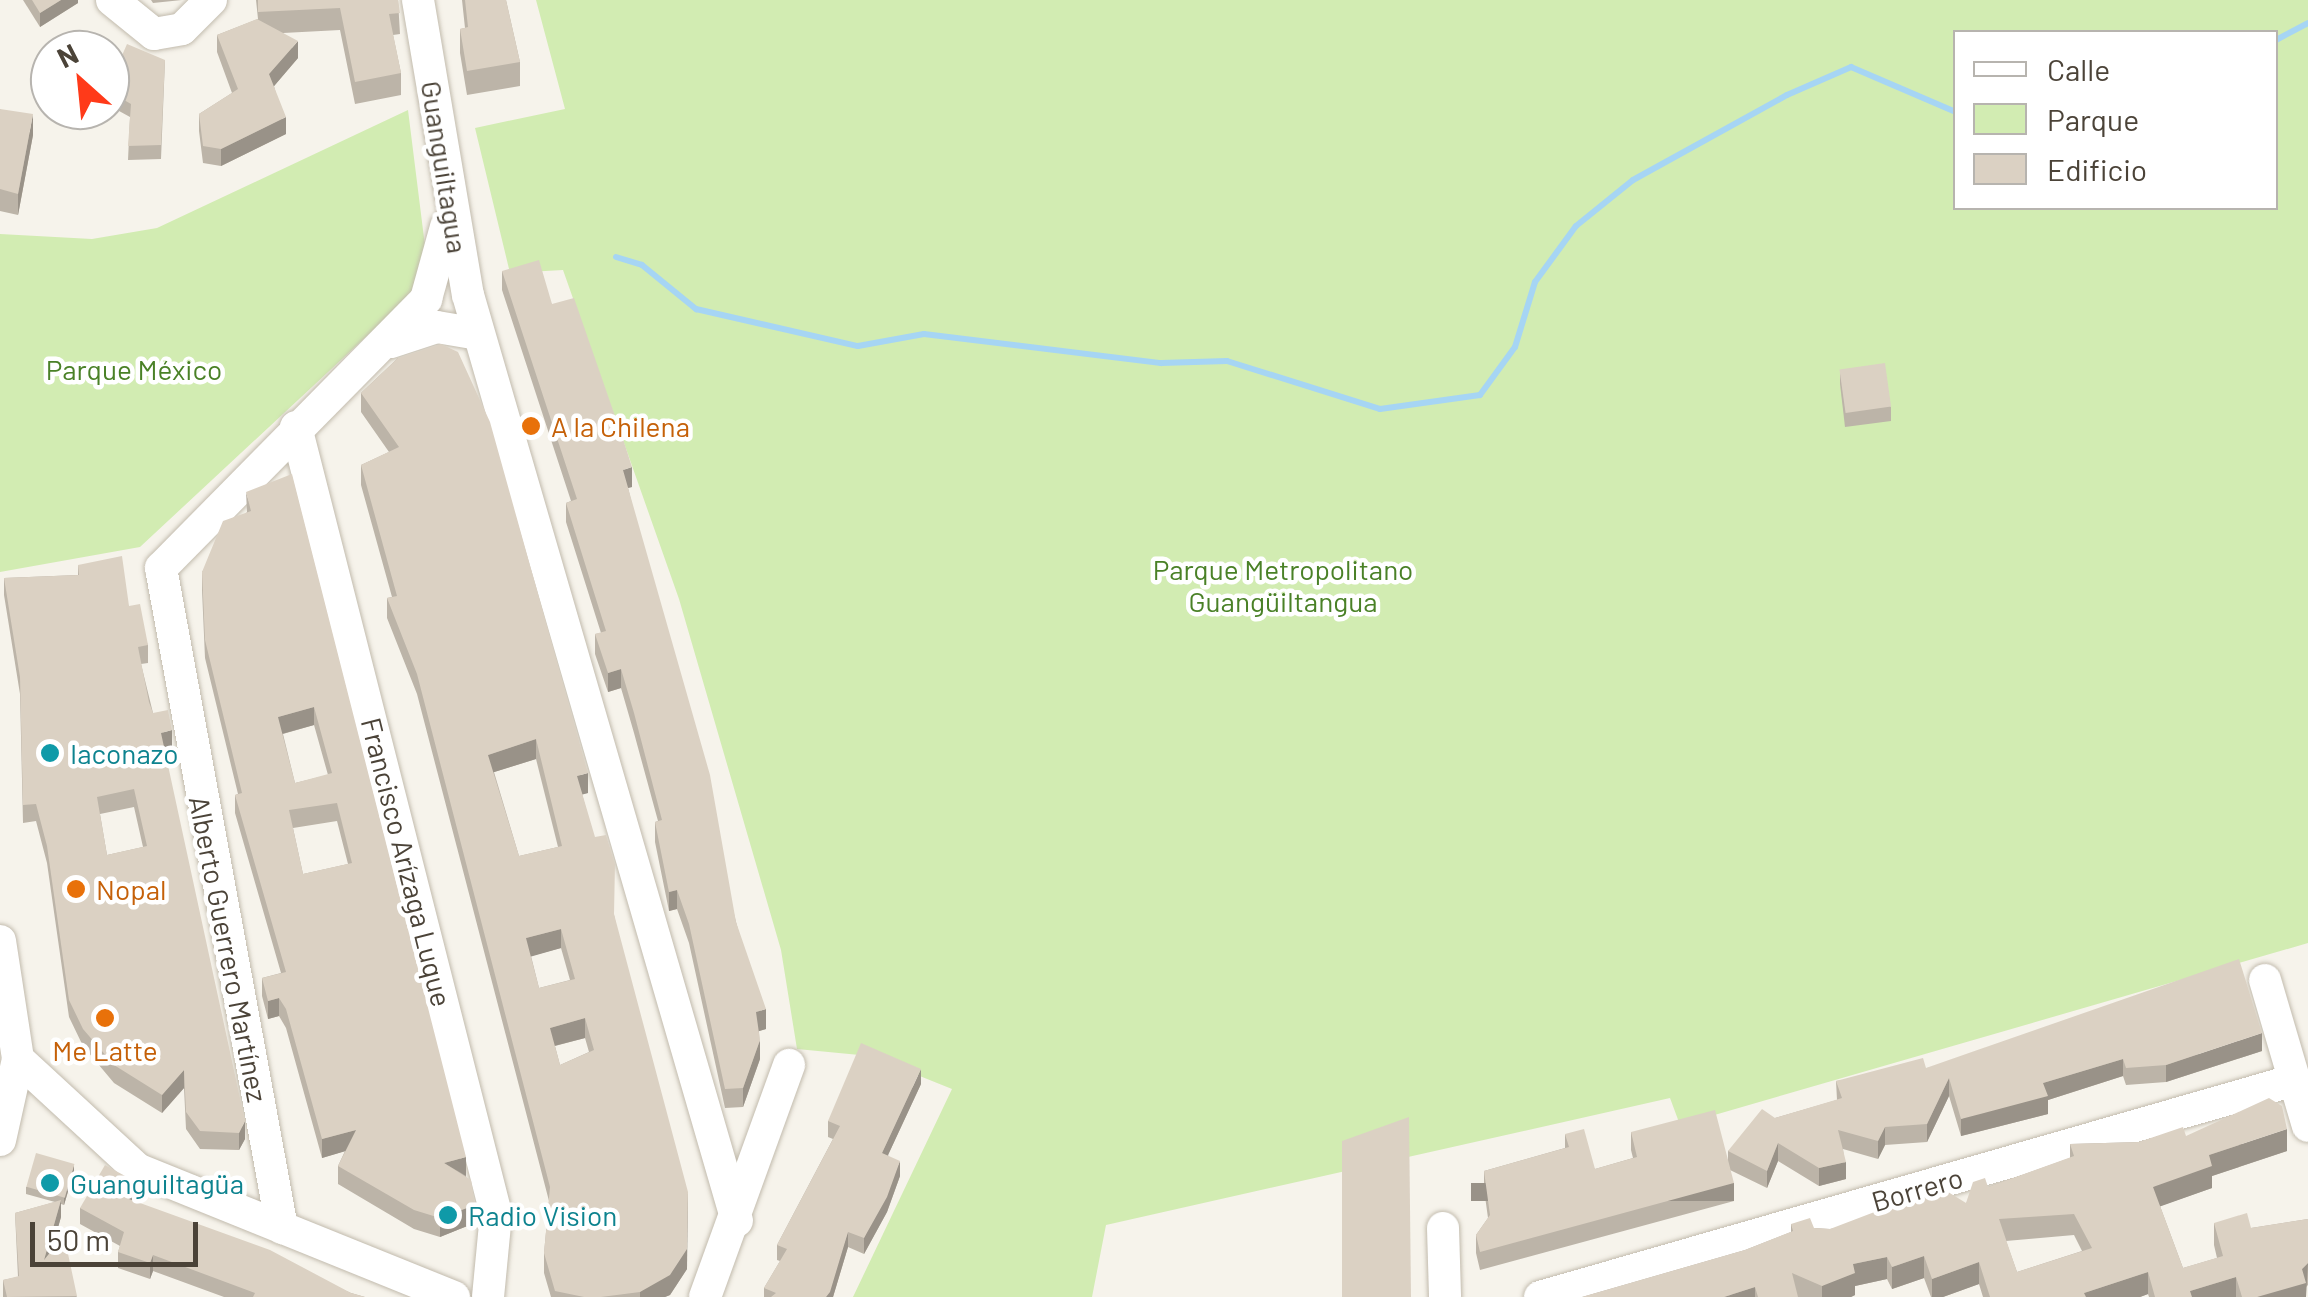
<!DOCTYPE html>
<meta charset="utf-8">
<style>
body{margin:0}
#map{position:relative;width:2308px;height:1297px;overflow:hidden;background:#f6f3eb;font-family:Barlow,sans-serif}
div>[style]{position:absolute}
.green>*{inset:0;background:#d2ecb2}
.stream>*{height:6px;margin:-3px;padding:0 3px;transform-origin:3px;border-radius:3px;background:#a6d5f4}
.roads{filter:drop-shadow(0 0 2px #c2bbad) drop-shadow(0 0 2px #c2bbad)}
.minor>*{height:32px;margin:-16px;padding:0 16px;transform-origin:16px;border-radius:16px;background:#fff}
.wall>*{inset:0;background:#bcb4a8}
.shaded-wall>*{inset:0;background:#999288;transform-origin:0 0}
.building>*{inset:0;background:#dbd1c3;transform-origin:0 0}
.dots>*{width:28px;height:28px;translate:-50% -50%;box-sizing:border-box;border:5px solid #fff;border-radius:50%}
span{translate:-50% -50%;white-space:nowrap;text-align:center;line-height:1.15;-webkit-text-stroke:9px #fff;paint-order:stroke}
.street-label{font-size:28px;color:#4b4338}
.park-label{font-size:28px;color:#4a8127}
.food-label{font-size:28px;color:#c56008}
.left{translate:0 -50%;text-align:left}
.culture-label{font-size:28px;color:#0d838f}
.legend{position:absolute;left:1953px;top:30px;width:325px;height:180px;box-sizing:border-box;background:#fff;border:2px solid #b7b4af;margin:0;padding:12px 18px;list-style:none;font-size:30px;color:#4b4338}
.legend li{display:flex;align-items:center;gap:20px;height:50px}
.legend b{width:50px;border:2px solid #b7b4af}
.north{position:absolute;left:30px;top:30px;width:100px;height:100px;box-sizing:border-box;background:#fff;border:2px solid #b7b4af;border-radius:50%;rotate:333deg;font-size:28px;font-weight:700;line-height:40px;text-align:center;color:#4b4338}
.north::after{content:'';display:block;margin:auto;width:35px;height:45px;background:#ff3a19;clip-path:polygon(50% 0,100% 100%,50% 72%,0 100%)}
.scale{position:absolute;left:30px;top:1222px;width:168px;height:45px;box-sizing:border-box;border:5px solid #4b4338;border-top:0;padding-left:12px;font-size:30px;line-height:35px;white-space:nowrap;color:#4b4338;-webkit-text-stroke:8px #fff;paint-order:stroke}
</style>
<div id="map">
<div class="green">
<div style="clip-path:polygon(evenodd,536px 0,2308px 0,2308px 943px,1680px 1125px,1670px 1098px,1106px 1225px,1092px 1297px,853px 1297px,952px 1089px,870px 1056px,797px 1049px,781px 950px,679px 599px,563px 270px,510px 273px,475px 128px,565px 109px,536px 0,1956px 32px,2276px 32px,2276px 208px,1956px 208px,1956px 32px)"></div>
<div style="clip-path:polygon(408px 110px,429px 278px,140px 547px,0 572px,0 234px,92px 239px,157px 228px)"></div>
</div>
<div class="stream">
<div style="left:2276px;top:40px;width:36px;rotate:-28deg"></div>
<div style="left:616px;top:257px;width:27px;rotate:17deg"></div>
<div style="left:642px;top:265px;width:70px;rotate:39.2deg"></div>
<div style="left:696px;top:309px;width:166px;rotate:12.9deg"></div>
<div style="left:858px;top:346px;width:67px;rotate:-10.3deg"></div>
<div style="left:924px;top:334px;width:239px;rotate:7deg"></div>
<div style="left:1161px;top:363px;width:66px;rotate:-1.7deg"></div>
<div style="left:1227px;top:361px;width:160px;rotate:17.4deg"></div>
<div style="left:1380px;top:409px;width:101px;rotate:-8deg"></div>
<div style="left:1480px;top:395px;width:59px;rotate:-53.9deg"></div>
<div style="left:1515px;top:347px;width:68px;rotate:-72.9deg"></div>
<div style="left:1535px;top:282px;width:69px;rotate:-53.8deg"></div>
<div style="left:1576px;top:226px;width:73px;rotate:-38.9deg"></div>
<div style="left:1633px;top:180px;width:176px;rotate:-28.9deg"></div>
<div style="left:1787px;top:95px;width:70px;rotate:-23.6deg"></div>
<div style="left:1851px;top:67px;width:114px;rotate:23.2deg"></div>
</div>
<div class="roads">
<div class="minor">
<div style="left:112px;top:0;width:54px;rotate:39deg"></div>
<div style="left:154px;top:34px;width:28px;rotate:-10deg"></div>
<div style="left:182px;top:29px;width:41px;rotate:-45deg"></div>
<div style="left:418px;top:0;width:299px;rotate:80.4deg"></div>
<div style="left:468px;top:295px;width:964px;rotate:73.8deg"></div>
<div style="left:391px;top:342px;width:48px;rotate:-18.1deg"></div>
<div style="left:437px;top:327px;width:42px;rotate:9.7deg"></div>
<div style="left:296px;top:427px;width:812px;rotate:75.74deg"></div>
<div style="left:496px;top:1214px;width:83px;rotate:95.5deg"></div>
<div style="left:0;top:941px;width:119px;rotate:81.3deg"></div>
<div style="left:18px;top:1059px;width:83px;rotate:102.5deg"></div>
<div style="left:2265px;top:980px;width:152px;rotate:73.6deg"></div>
<div style="left:18px;top:1059px;width:162px;rotate:42.7deg"></div>
<div style="left:137px;top:1169px;width:342px;rotate:22deg"></div>
<div style="left:282px;top:1228px;width:671px;rotate:-100.39deg"></div>
<div style="left:161px;top:568px;width:378px;rotate:-45.4deg"></div>
<div style="left:426px;top:299px;width:75px;rotate:-74.5deg"></div>
<div style="left:1443px;top:1228px;width:69px;rotate:88.3deg"></div>
<div style="left:705px;top:1297px;width:247px;rotate:-70.1deg"></div>
<div style="left:1540px;top:1297px;width:786px;rotate:-16.04deg"></div>
</div>
</div>
<div class="wall">
<div style="clip-path:polygon(23px 0,78px 0,78px 3px,40px 27px)"></div>
<div style="clip-path:polygon(151px 0,182px 0,153px 3px)"></div>
<div style="clip-path:polygon(256px 0,398px 0,400px 34px,393px 35px,401px 73px,401px 95px,355px 104px,340px 30px,283px 33px,298px 58px,274px 86px,286px 134px,221px 166px,203px 163px,199px 131px,199px 114px,232px 93px,217px 52px,217px 35px,258px 19px)"></div>
<div style="clip-path:polygon(462px 0,506px 0,520px 62px,520px 86px,467px 95px,460px 53px,460px 29px,465px 28px)"></div>
<div style="clip-path:polygon(165px 60px,161px 159px,128px 160px,130px 117px,110px 106px,110px 83px)"></div>
<div style="clip-path:polygon(0 109px,33px 135px,18px 215px,0 211px)"></div>
<div style="clip-path:polygon(502px 271px,552px 304px,632px 487px,628px 488px,736px 922px,766px 1029px,759px 1031px,760px 1059px,743px 1107px,725px 1108px,689px 943px,677px 909px,669px 911px,655px 842px,655px 822px,658px 821px,634px 733px,621px 688px,608px 692px,595px 654px,595px 634px,601px 633px,566px 522px,566px 503px,571px 501px,502px 290px)"></div>
<div style="clip-path:polygon(evenodd,398px 358px,588px 793px,582px 794px,614px 915px,687px 1269px,670px 1295px,665px 1297px,551px 1297px,544px 1273px,544px 1253px,549px 1201px,417px 694px,387px 618px,387px 598px,392px 597px,361px 485px,361px 465px,389px 452px,361px 412px,361px 393px,398px 358px,536px 759px,558px 847px,519px 856px,494px 772px,536px 759px,398px 358px,561px 948px,570px 980px,539px 988px,531px 956px,561px 948px,398px 358px,585px 1038px,589px 1052px,560px 1065px,555px 1046px,585px 1038px)"></div>
<div style="clip-path:polygon(1840px 370px,1891px 407px,1891px 421px,1845px 427px,1840px 384px)"></div>
<div style="clip-path:polygon(evenodd,246px 492px,466px 1176px,475px 1223px,440px 1237px,414px 1229px,338px 1184px,338px 1166px,345px 1151px,322px 1158px,286px 1028px,279px 1016px,268px 1019px,262px 996px,262px 978px,281px 973px,235px 813px,235px 795px,238px 794px,205px 658px,202px 590px,202px 572px,247px 512px,246px 492px,314px 725px,328px 775px,295px 783px,283px 734px,314px 725px,246px 492px,337px 821px,348px 864px,303px 874px,293px 828px,337px 821px)"></div>
<div style="clip-path:polygon(evenodd,78px 565px,129px 606px,148px 645px,148px 663px,141px 664px,153px 713px,172px 748px,164px 750px,245px 1139px,239px 1150px,200px 1149px,186px 1129px,184px 1088px,162px 1113px,114px 1083px,83px 1046px,69px 1017px,47px 863px,36px 821px,23px 823px,20px 694px,4px 595px,4px 578px,78px 575px,78px 565px,134px 807px,143px 847px,107px 855px,100px 814px,134px 807px)"></div>
<div style="clip-path:polygon(2262px 1051px,2166px 1082px,2126px 1085px,2123px 1076px,2048px 1100px,2048px 1114px,1961px 1136px,1949px 1096px,1927px 1142px,1885px 1145px,1878px 1159px,1843px 1149px,1846px 1179px,1819px 1186px,1778px 1161px,1767px 1188px,1730px 1170px,1734px 1201px,1480px 1270px,1476px 1253px,1476px 1235px,1488px 1218px,1484px 1189px,1484px 1171px,1565px 1148px,1565px 1134px,1595px 1169px,1633px 1158px,1631px 1150px,1631px 1132px,1728px 1160px,1728px 1151px,1775px 1118px,1837px 1100px,1836px 1081px,1926px 1068px)"></div>
<div style="clip-path:polygon(921px 1084px,888px 1155px,900px 1176px,887px 1212px,864px 1254px,848px 1247px,833px 1297px,764px 1297px,764px 1288px,780px 1261px,777px 1260px,777px 1245px,833px 1139px,828px 1137px,828px 1121px)"></div>
<div style="clip-path:polygon(evenodd,2186px 1136px,2287px 1151px,2212px 1176px,2212px 1188px,2160px 1206px,2183px 1268px,2217px 1258px,2214px 1245px,2214px 1223px,2251px 1228px,2308px 1219px,2308px 1285px,2306px 1287px,2306px 1297px,2149px 1297px,2148px 1294px,2140px 1297px,1983px 1297px,1979px 1284px,1943px 1297px,1931px 1297px,1924px 1278px,1892px 1289px,1887px 1279px,1855px 1286px,1855px 1295px,1851px 1297px,1582px 1297px,1745px 1250px,1791px 1232px,1791px 1224px,1814px 1228px,1830px 1229px,1966px 1203px,1988px 1187px,2070px 1158px,2070px 1144px,2139px 1142px,2186px 1136px,2074px 1235px,2082px 1251px,2017px 1272px,2006px 1241px,2074px 1235px)"></div>
<div style="clip-path:polygon(74px 1171px,64px 1205px,61px 1204px,61px 1217px,51px 1251px,77px 1297px,3px 1297px,3px 1280px,18px 1277px,15px 1213px,55px 1202px,26px 1194px,26px 1187px)"></div>
<div style="clip-path:polygon(138px 1199px,136px 1202px,351px 1293px,365px 1297px,224px 1297px,153px 1271px,150px 1279px,118px 1268px,118px 1252px,120px 1246px,80px 1224px,80px 1208px)"></div>
</div>
<div class="shaded-wall">
<div style="clip-path:polygon(61px 0,78px 0,78px 3px,40px 27px,40px 13px)"></div>
<div style="clip-path:polygon(298px 41px,298px 58px,269px 92px,269px 74px)"></div>
<div style="clip-path:polygon(33px 114px,33px 135px,18px 215px,18px 194px)"></div>
<div style="clip-path:polygon(286px 117px,286px 134px,221px 166px,221px 149px)"></div>
<div style="clip-path:polygon(632px 467px,632px 487px,623px 489px,623px 470px)"></div>
<div style="clip-path:polygon(621px 669px,621px 688px,608px 692px,608px 673px)"></div>
<div style="clip-path:polygon(314px 707px,314px 725px,278px 735px,278px 717px)"></div>
<div style="clip-path:polygon(172px 730px,172px 748px,161px 750px,161px 733px)"></div>
<div style="clip-path:polygon(536px 739px,536px 759px,488px 774px,488px 755px)"></div>
<div style="clip-path:polygon(588px 773px,588px 793px,577px 796px,577px 776px)"></div>
<div style="clip-path:polygon(677px 890px,677px 909px,669px 911px,669px 892px)"></div>
<div style="clip-path:polygon(561px 929px,561px 948px,526px 958px,526px 938px)"></div>
<div style="clip-path:polygon(279px 998px,279px 1016px,268px 1019px,268px 1001px)"></div>
<div style="clip-path:polygon(766px 1009px,766px 1029px,756px 1032px,756px 1012px)"></div>
<div style="clip-path:polygon(585px 1018px,585px 1038px,550px 1047px,550px 1028px)"></div>
<div style="clip-path:polygon(2262px 1033px,2262px 1051px,2166px 1082px,2166px 1065px)"></div>
<div style="clip-path:polygon(760px 1040px,760px 1059px,743px 1107px,743px 1088px)"></div>
<div style="clip-path:polygon(2123px 1059px,2123px 1076px,2048px 1100px,2048px 1114px,1961px 1136px,1961px 1119px,2043px 1083px)"></div>
<div style="clip-path:polygon(921px 1069px,921px 1084px,882px 1168px,882px 1153px)"></div>
<div style="clip-path:polygon(184px 1070px,184px 1088px,162px 1113px,162px 1095px)"></div>
<div style="clip-path:polygon(1949px 1078px,1949px 1096px,1927px 1142px,1927px 1124px)"></div>
<div style="clip-path:polygon(245px 1121px,245px 1139px,239px 1150px,239px 1133px)"></div>
<div style="clip-path:polygon(1885px 1127px,1885px 1145px,1878px 1159px,1878px 1141px)"></div>
<div style="clip-path:polygon(2287px 1129px,2287px 1151px,2212px 1176px,2212px 1188px,2153px 1209px,2153px 1187px,2209px 1155px)"></div>
<div style="clip-path:polygon(356px 1130px,356px 1148px,322px 1158px,322px 1139px)"></div>
<div style="clip-path:polygon(1778px 1143px,1778px 1161px,1767px 1188px,1767px 1171px)"></div>
<div style="clip-path:polygon(466px 1157px,466px 1176px,444px 1163px)"></div>
<div style="clip-path:polygon(900px 1161px,900px 1176px,887px 1212px,864px 1254px,864px 1238px)"></div>
<div style="clip-path:polygon(1846px 1162px,1846px 1179px,1819px 1186px,1819px 1168px)"></div>
<div style="clip-path:polygon(74px 1164px,74px 1171px,64px 1205px,64px 1198px)"></div>
<div style="clip-path:polygon(138px 1183px,138px 1199px,129px 1215px,129px 1199px)"></div>
<div style="left:1734px;top:1183px;width:18px;height:263px;rotate:90deg"></div>
<div style="clip-path:polygon(688px 1192px,687px 1269px,670px 1295px,665px 1297px,640px 1297px,640px 1292px)"></div>
<div style="clip-path:polygon(61px 1200px,61px 1217px,44px 1277px,44px 1260px)"></div>
<div style="clip-path:polygon(475px 1205px,475px 1223px,440px 1237px,440px 1218px)"></div>
<div style="clip-path:polygon(848px 1232px,848px 1247px,833px 1297px,826px 1297px)"></div>
<div style="clip-path:polygon(153px 1255px,153px 1271px,150px 1279px,150px 1263px)"></div>
<div style="clip-path:polygon(1924px 1256px,1924px 1278px,1892px 1289px,1892px 1267px)"></div>
<div style="clip-path:polygon(1887px 1257px,1887px 1279px,1855px 1286px,1855px 1295px,1851px 1297px,1822px 1297px,1822px 1286px,1853px 1264px)"></div>
<div style="clip-path:polygon(1979px 1262px,1979px 1284px,1943px 1297px,1932px 1297px,1932px 1279px)"></div>
<div style="clip-path:polygon(2308px 1263px,2306px 1297px,2257px 1297px,2302px 1269px)"></div>
<div style="clip-path:polygon(2148px 1272px,2148px 1294px,2140px 1297px,2084px 1297px,2084px 1293px)"></div>
<div style="clip-path:polygon(2236px 1277px,2236px 1297px,2190px 1297px,2190px 1291px)"></div>
<div style="clip-path:polygon(1755px 1287px,1755px 1297px,1724px 1297px)"></div>
</div>
<div class="building">
<div style="clip-path:polygon(32px 0,61px 0,40px 13px)"></div>
<div style="clip-path:polygon(258px 0,398px 0,400px 13px,389px 14px,401px 73px,355px 82px,340px 8px,258px 12px)"></div>
<div style="clip-path:polygon(465px 0,506px 0,520px 62px,467px 71px,460px 29px,468px 27px)"></div>
<div style="clip-path:polygon(257px 19px,298px 41px,269px 74px,286px 117px,221px 149px,203px 146px,199px 114px,238px 89px,217px 35px)"></div>
<div style="clip-path:polygon(127px 44px,165px 60px,161px 145px,128px 146px,131px 104px,110px 92px,110px 83px)"></div>
<div style="clip-path:polygon(0 109px,33px 114px,18px 194px,0 189px)"></div>
<div style="clip-path:polygon(539px 260px,552px 304px,574px 298px,623px 439px,632px 467px,623px 470px,710px 775px,736px 922px,766px 1009px,756px 1012px,760px 1040px,743px 1088px,725px 1089px,689px 924px,677px 890px,669px 892px,655px 822px,662px 820px,634px 713px,621px 669px,608px 673px,595px 634px,606px 631px,566px 503px,577px 499px,502px 271px)"></div>
<div style="clip-path:polygon(evenodd,441px 344px,458px 352px,490px 422px,588px 773px,577px 776px,595px 837px,606px 835px,615px 864px,614px 914px,688px 1192px,687px 1249px,670px 1275px,640px 1292px,601px 1297px,584px 1297px,555px 1291px,544px 1253px,550px 1187px,417px 674px,387px 598px,397px 596px,361px 465px,399px 447px,361px 393px,398px 358px,441px 344px,536px 739px,562px 846px,519px 856px,488px 755px,536px 739px,441px 344px,561px 929px,575px 979px,539px 988px,526px 938px,561px 929px,441px 344px,585px 1018px,594px 1050px,560px 1065px,550px 1028px,585px 1018px)"></div>
<div style="left:1885px;top:363px;width:44px;height:46px;rotate:82deg"></div>
<div style="clip-path:polygon(evenodd,292px 474px,466px 1157px,444px 1163px,471px 1180px,475px 1205px,440px 1218px,414px 1210px,338px 1166px,356px 1130px,322px 1139px,286px 1009px,279px 998px,268px 1001px,262px 978px,286px 972px,235px 795px,242px 793px,205px 640px,202px 572px,223px 521px,251px 511px,246px 492px,292px 474px,314px 707px,332px 773px,295px 783px,278px 717px,314px 707px,292px 474px,337px 803px,352px 863px,303px 874px,289px 810px,337px 803px)"></div>
<div style="clip-path:polygon(evenodd,122px 556px,129px 606px,140px 604px,148px 645px,138px 647px,149px 702px,153px 713px,168px 710px,172px 730px,161px 733px,245px 1121px,239px 1133px,200px 1131px,186px 1112px,184px 1070px,162px 1095px,114px 1065px,83px 1029px,69px 1000px,47px 846px,36px 804px,23px 805px,20px 677px,4px 578px,79px 575px,78px 565px,122px 556px,134px 789px,147px 846px,107px 855px,97px 797px,134px 789px)"></div>
<div style="clip-path:polygon(2239px 959px,2262px 1033px,2166px 1065px,2126px 1068px,2123px 1059px,2043px 1083px,2048px 1096px,1961px 1119px,1949px 1078px,1927px 1124px,1885px 1127px,1878px 1141px,1838px 1130px,1846px 1162px,1819px 1168px,1778px 1143px,1767px 1171px,1728px 1151px,1762px 1109px,1775px 1118px,1842px 1098px,1836px 1081px,1923px 1058px,1926px 1068px)"></div>
<div style="clip-path:polygon(861px 1043px,921px 1069px,882px 1153px,900px 1161px,887px 1197px,864px 1238px,848px 1232px,830px 1292px,826px 1297px,771px 1297px,776px 1293px,764px 1288px,787px 1249px,777px 1245px,840px 1126px,828px 1121px)"></div>
<div style="clip-path:polygon(evenodd,2269px 1098px,2282px 1106px,2287px 1129px,2209px 1155px,2212px 1166px,2153px 1187px,2183px 1268px,2223px 1256px,2214px 1223px,2247px 1213px,2251px 1228px,2308px 1219px,2308px 1263px,2302px 1269px,2306px 1283px,2257px 1297px,2242px 1297px,2236px 1277px,2190px 1291px,2192px 1297px,2155px 1297px,2148px 1272px,2084px 1293px,2086px 1297px,1990px 1297px,1979px 1262px,1932px 1279px,1924px 1256px,1892px 1267px,1887px 1257px,1853px 1264px,1855px 1273px,1822px 1286px,1792px 1273px,1798px 1297px,1758px 1297px,1755px 1287px,1724px 1297px,1582px 1297px,1745px 1250px,1793px 1231px,1791px 1224px,1810px 1218px,1814px 1228px,1830px 1229px,1940px 1187px,1966px 1203px,1973px 1182px,1985px 1178px,1988px 1187px,2074px 1156px,2070px 1144px,2139px 1142px,2183px 1127px,2186px 1136px,2269px 1098px,2074px 1214px,2092px 1248px,2017px 1272px,1999px 1219px,2074px 1214px)"></div>
<div style="clip-path:polygon(1715px 1110px,1734px 1183px,1480px 1252px,1476px 1235px,1490px 1215px,1484px 1171px,1569px 1147px,1565px 1134px,1584px 1129px,1595px 1169px,1637px 1157px,1631px 1132px)"></div>
<div style="clip-path:polygon(1409px 1117px,1411px 1297px,1342px 1297px,1342px 1141px)"></div>
<div style="left:36px;top:1153px;width:40px;height:35px;rotate:16deg"></div>
<div style="clip-path:polygon(105px 1165px,138px 1183px,129px 1199px,270px 1250px,351px 1293px,365px 1297px,253px 1297px,255px 1293px,153px 1255px,150px 1263px,118px 1252px,124px 1232px,80px 1208px)"></div>
<div style="clip-path:polygon(61px 1200px,44px 1260px,64px 1235px,77px 1296px,7px 1297px,3px 1280px,19px 1276px,15px 1213px)"></div>
</div>
<div class="dots">
<div style="left:531px;top:426px;background:#e8710a"></div>
<div style="left:50px;top:753px;background:#0f9aa8"></div>
<div style="left:76px;top:889px;background:#e8710a"></div>
<div style="left:105px;top:1018px;background:#e8710a"></div>
<div style="left:50px;top:1183px;background:#0f9aa8"></div>
<div style="left:448px;top:1215px;background:#0f9aa8"></div>
</div>
<div class="street-label">
<span style="left:445px;top:167px;rotate:81deg">Guanguiltagua</span>
<span style="left:407px;top:862px;rotate:76deg">Francisco Arízaga Luque</span>
<span style="left:229px;top:949px;rotate:79deg">Alberto Guerrero Martínez</span>
<span style="left:1917px;top:1189px;rotate:-16deg">Borrero</span>
</div>
<div class="park-label">
<span style="left:134px;top:369px">Parque México</span>
<span style="left:1283px;top:585px">Parque Metropolitano<br>Guangüiltangua</span>
</div>
<div class="food-label">
<span class="left" style="left:551px;top:426px">A la Chilena</span>
<span class="left" style="left:96px;top:889px">Nopal</span>
<span style="left:105px;top:1050px">Me Latte</span>
</div>
<div class="culture-label">
<span class="left" style="left:70px;top:753px">Iaconazo</span>
<span class="left" style="left:70px;top:1183px">Guanguiltagüa</span>
<span class="left" style="left:468px;top:1215px">Radio Vision</span>
</div>
<ul class="legend">
<li><b style="height:12px;background:#fff"></b>Calle</li>
<li><b style="height:28px;background:#d2ecb2"></b>Parque</li>
<li><b style="height:28px;background:#dbd1c3"></b>Edificio</li>
</ul>
<div class="north">N</div>
<div class="scale">50 m</div>
</div>
